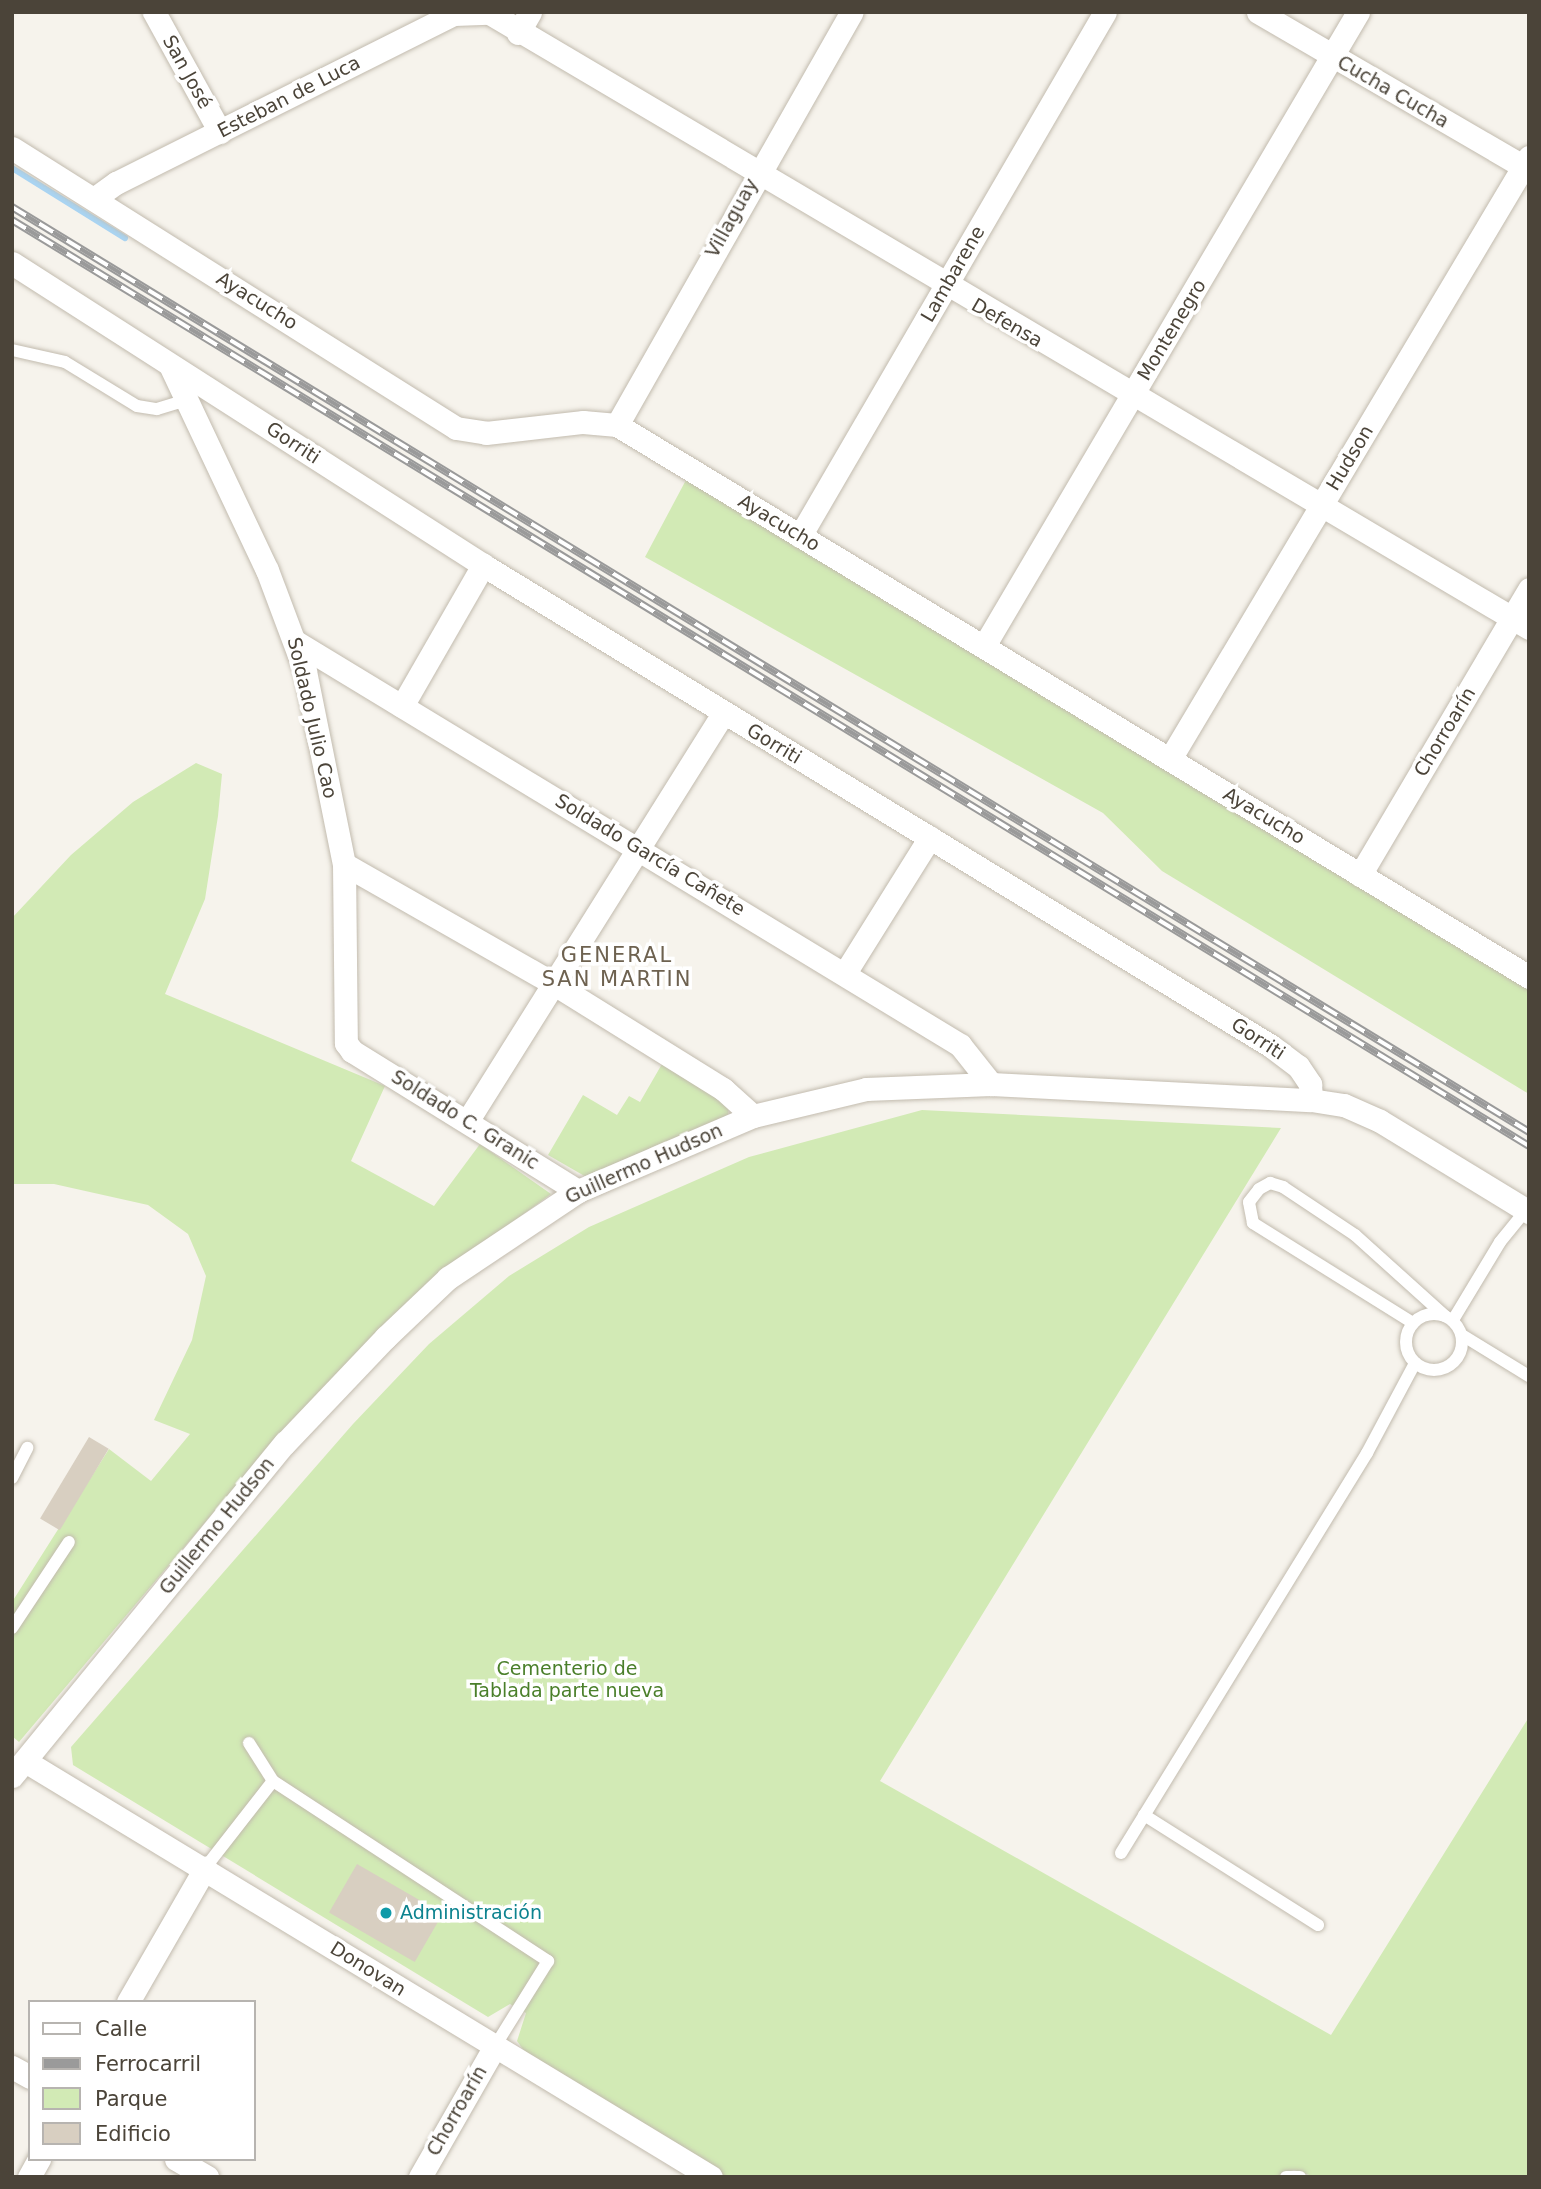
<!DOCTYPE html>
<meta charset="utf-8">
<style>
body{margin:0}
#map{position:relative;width:1541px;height:2189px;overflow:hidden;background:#f6f3ec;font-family:"DejaVu Sans",sans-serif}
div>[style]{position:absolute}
.green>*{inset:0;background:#d2eab5}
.stream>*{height:6px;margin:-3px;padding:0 3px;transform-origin:3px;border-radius:3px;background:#a9d4f2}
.building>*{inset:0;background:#d8cfc1;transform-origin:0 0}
.roads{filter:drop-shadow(0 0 2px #c2bbae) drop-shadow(0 0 2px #c2bbae)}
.service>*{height:12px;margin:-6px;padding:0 6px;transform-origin:6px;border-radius:6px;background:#fff}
.service>.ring{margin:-6px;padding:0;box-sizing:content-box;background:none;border:12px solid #fff;border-radius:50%}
.minor>*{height:23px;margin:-11.5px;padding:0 11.5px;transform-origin:11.5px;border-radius:11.5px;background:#fff}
.rail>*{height:8px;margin-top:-4px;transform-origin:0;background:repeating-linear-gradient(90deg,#fff 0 16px,#9a9a9a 0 32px);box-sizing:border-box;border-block:2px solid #9a9a9a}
.dots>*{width:19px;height:19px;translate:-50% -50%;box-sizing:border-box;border:4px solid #fff;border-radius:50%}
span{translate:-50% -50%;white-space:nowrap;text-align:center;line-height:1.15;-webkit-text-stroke:7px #fff;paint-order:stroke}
.street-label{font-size:19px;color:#4b4439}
.park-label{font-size:19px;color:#4a7f2a}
.culture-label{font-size:19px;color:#0d838f}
.left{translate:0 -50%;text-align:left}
.neighbourhood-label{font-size:21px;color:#6e6250;letter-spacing:2px}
.frame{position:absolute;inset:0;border:14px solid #4b4439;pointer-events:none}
.legend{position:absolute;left:28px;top:2000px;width:228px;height:161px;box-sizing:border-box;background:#fff;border:2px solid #b7b4b0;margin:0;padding:9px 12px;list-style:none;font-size:21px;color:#4b4439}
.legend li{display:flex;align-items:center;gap:14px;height:35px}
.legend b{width:35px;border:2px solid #b7b4b0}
</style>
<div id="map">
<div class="green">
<div style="clip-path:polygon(686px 480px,1529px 982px,1529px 1094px,1162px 871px,1103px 813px,645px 557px)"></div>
<div style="clip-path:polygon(196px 763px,222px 774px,218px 816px,205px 899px,165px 994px,385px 1086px,351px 1161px,434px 1206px,480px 1144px,551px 1194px,428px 1284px,291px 1421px,19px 1742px,12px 1736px,12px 1602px,109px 1449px,151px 1481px,190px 1434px,154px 1420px,192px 1340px,206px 1276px,188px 1234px,148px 1205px,54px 1184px,12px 1184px,12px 918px,71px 855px,133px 802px)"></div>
<div style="clip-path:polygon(662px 1064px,729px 1105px,728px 1116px,588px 1178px,548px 1155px,583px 1095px,617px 1115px,629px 1096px,640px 1102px)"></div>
<div style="clip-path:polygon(922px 1110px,1281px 1128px,880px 1781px,1331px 2035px,1529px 1717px,1529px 2177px,1315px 2177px,1294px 2170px,1273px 2177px,726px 2177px,527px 2055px,517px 2041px,526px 2013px,510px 2004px,488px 2017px,73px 1765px,71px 1747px,353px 1424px,429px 1344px,509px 1276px,589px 1227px,749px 1157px)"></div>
</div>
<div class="stream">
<div style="left:12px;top:168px;width:133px;rotate:31.8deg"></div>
</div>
<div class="building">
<div style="left:89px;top:1437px;width:23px;height:95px;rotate:31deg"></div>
<div style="left:357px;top:1864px;width:99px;height:56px;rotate:30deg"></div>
</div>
<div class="roads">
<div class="service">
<div style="left:12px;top:350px;width:54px;rotate:12.8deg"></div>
<div style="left:65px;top:362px;width:84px;rotate:31.4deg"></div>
<div style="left:137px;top:406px;width:20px;rotate:9deg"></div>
<div style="left:157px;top:409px;width:31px;rotate:-17deg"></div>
<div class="ring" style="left:1406px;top:1314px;width:44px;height:44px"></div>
<div style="left:1453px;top:1320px;width:91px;rotate:-58.9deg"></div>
<div style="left:1500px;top:1242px;width:41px;rotate:-50.9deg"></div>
<div style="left:1413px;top:1323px;width:189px;rotate:-148deg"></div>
<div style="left:1253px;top:1223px;width:21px;rotate:-101deg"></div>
<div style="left:1249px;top:1202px;width:16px;rotate:-52deg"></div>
<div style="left:1259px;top:1189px;width:13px;rotate:-29deg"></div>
<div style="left:1270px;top:1183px;width:14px;rotate:17deg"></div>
<div style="left:1283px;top:1187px;width:87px;rotate:33.7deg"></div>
<div style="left:1355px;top:1235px;width:121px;rotate:42deg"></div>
<div style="left:1462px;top:1335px;width:79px;rotate:31.5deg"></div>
<div style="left:12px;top:1478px;width:34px;rotate:-63deg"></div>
<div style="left:12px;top:1628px;width:103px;rotate:-56.5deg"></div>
<div style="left:249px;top:1743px;width:45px;rotate:57.7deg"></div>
<div style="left:273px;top:1781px;width:329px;rotate:33.2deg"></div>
<div style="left:548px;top:1961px;width:100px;rotate:121.9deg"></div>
<div style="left:1144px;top:1815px;width:206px;rotate:32.3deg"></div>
<div style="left:1121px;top:1853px;width:470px;rotate:-58.4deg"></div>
<div style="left:1367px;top:1453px;width:102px;rotate:-61.9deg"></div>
<div style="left:205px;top:1868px;width:110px;rotate:-52deg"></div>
<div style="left:1286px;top:2177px;width:14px"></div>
</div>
<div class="minor">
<div style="left:154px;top:12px;width:137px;rotate:61.2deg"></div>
<div style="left:488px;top:12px;width:1210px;rotate:30.61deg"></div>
<div style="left:1258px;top:12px;width:314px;rotate:30.2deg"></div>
<div style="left:518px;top:33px;width:24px;rotate:-60deg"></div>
<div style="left:12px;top:148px;width:525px;rotate:32.24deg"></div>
<div style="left:456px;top:428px;width:30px;rotate:9deg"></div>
<div style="left:486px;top:433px;width:98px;rotate:-6.5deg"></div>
<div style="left:583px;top:422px;width:34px;rotate:5deg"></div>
<div style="left:617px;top:425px;width:1066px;rotate:31.18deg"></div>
<div style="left:95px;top:198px;width:26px;rotate:-36deg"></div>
<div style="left:116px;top:183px;width:378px;rotate:-26.6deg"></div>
<div style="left:454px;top:14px;width:34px;rotate:-2deg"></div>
<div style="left:12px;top:263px;width:560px;rotate:32.67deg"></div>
<div style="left:483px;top:565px;width:923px;rotate:31.4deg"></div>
<div style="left:1271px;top:1046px;width:34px;rotate:37deg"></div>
<div style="left:1298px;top:1066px;width:22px;rotate:56deg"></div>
<div style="left:1310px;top:1084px;width:16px;rotate:86deg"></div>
<div style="left:1311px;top:1100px;width:33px;rotate:9deg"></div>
<div style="left:1344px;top:1105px;width:39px;rotate:24deg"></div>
<div style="left:1380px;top:1121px;width:175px;rotate:31.4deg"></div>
<div style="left:170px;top:365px;width:227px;rotate:64.7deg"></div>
<div style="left:267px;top:570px;width:108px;rotate:69.4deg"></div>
<div style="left:305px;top:671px;width:197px;rotate:78.6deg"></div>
<div style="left:344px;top:864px;width:179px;rotate:89.4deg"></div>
<div style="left:346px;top:1043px;width:10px;rotate:53deg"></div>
<div style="left:352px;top:1051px;width:266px;rotate:31.8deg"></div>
<div style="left:617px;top:425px;width:475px;rotate:-60.4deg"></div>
<div style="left:800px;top:536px;width:606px;rotate:-59.8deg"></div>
<div style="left:296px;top:642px;width:777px;rotate:31.25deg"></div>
<div style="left:960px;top:1045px;width:50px;rotate:51.5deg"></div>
<div style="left:984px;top:646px;width:736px;rotate:-59.46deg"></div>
<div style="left:402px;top:706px;width:163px;rotate:-60.1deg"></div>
<div style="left:1170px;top:759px;width:701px;rotate:-59.19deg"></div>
<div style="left:344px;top:864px;width:238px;rotate:29.7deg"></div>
<div style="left:551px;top:982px;width:203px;rotate:31.9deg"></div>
<div style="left:723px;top:1089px;width:40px;rotate:42deg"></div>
<div style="left:1360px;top:875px;width:332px;rotate:-59.4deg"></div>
<div style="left:845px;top:973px;width:160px;rotate:-58deg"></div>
<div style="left:468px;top:1120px;width:480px;rotate:-57.9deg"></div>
<div style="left:25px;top:1761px;width:802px;rotate:31.23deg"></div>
<div style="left:12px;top:1776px;width:431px;rotate:-50.7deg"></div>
<div style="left:285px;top:1443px;width:146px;rotate:-46.4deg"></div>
<div style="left:386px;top:1337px;width:86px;rotate:-43.6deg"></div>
<div style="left:448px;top:1278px;width:156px;rotate:-33.8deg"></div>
<div style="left:578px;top:1191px;width:190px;rotate:-23.2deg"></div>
<div style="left:753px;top:1116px;width:116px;rotate:-13.4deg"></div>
<div style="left:866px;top:1089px;width:125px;rotate:-2.3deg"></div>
<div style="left:991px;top:1084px;width:320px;rotate:2.9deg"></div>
<div style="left:128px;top:2002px;width:155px;rotate:-60.1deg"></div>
<div style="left:12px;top:2067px;width:21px;rotate:29deg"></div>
<div style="left:176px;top:2159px;width:36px;rotate:30deg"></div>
<div style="left:29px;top:2177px;width:21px;rotate:-61deg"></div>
<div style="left:420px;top:2177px;width:151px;rotate:-60.2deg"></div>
</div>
</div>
<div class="rail">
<div style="left:12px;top:207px;width:1777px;rotate:31.37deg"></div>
<div style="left:12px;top:220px;width:1777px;rotate:31.4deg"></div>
</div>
<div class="dots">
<div style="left:386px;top:1913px;background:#0f9aa8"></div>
</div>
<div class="street-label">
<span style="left:187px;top:72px;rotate:61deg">San José</span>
<span style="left:1393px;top:92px;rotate:30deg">Cucha Cucha</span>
<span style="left:289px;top:97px;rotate:-27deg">Esteban de Luca</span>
<span style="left:732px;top:218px;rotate:-61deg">Villaguay</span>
<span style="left:953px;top:274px;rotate:-60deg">Lambarene</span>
<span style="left:257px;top:301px;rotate:32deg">Ayacucho</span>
<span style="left:1007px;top:323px;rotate:30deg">Defensa</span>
<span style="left:1172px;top:330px;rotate:-59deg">Montenegro</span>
<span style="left:293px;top:443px;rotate:33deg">Gorriti</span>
<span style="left:1350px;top:458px;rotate:-59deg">Hudson</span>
<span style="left:779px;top:523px;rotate:31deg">Ayacucho</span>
<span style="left:312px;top:718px;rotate:77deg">Soldado Julio Cao</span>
<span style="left:1445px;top:732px;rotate:-59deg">Chorroarín</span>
<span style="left:774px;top:744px;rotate:31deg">Gorriti</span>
<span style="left:1264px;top:816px;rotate:31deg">Ayacucho</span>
<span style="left:650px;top:855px;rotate:31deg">Soldado García Cañete</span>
<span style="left:1258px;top:1039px;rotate:33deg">Gorriti</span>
<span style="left:465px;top:1120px;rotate:32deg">Soldado C. Granic</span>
<span style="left:644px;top:1164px;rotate:-24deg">Guillermo Hudson</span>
<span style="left:217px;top:1526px;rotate:-51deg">Guillermo Hudson</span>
<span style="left:368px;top:1969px;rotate:32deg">Donovan</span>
<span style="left:457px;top:2111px;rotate:-60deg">Chorroarín</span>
</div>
<div class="park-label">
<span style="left:567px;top:1680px">Cementerio de<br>Tablada parte nueva</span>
</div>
<div class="culture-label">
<span class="left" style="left:400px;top:1913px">Administración</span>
</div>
<div class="neighbourhood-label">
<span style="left:617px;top:967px">GENERAL<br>SAN MARTIN</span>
</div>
<div class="frame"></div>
<ul class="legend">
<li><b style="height:9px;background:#fff"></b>Calle</li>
<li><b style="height:9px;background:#9a9a9a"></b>Ferrocarril</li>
<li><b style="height:19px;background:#d2eab5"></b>Parque</li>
<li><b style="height:19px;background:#d8cfc1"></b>Edificio</li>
</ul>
</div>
